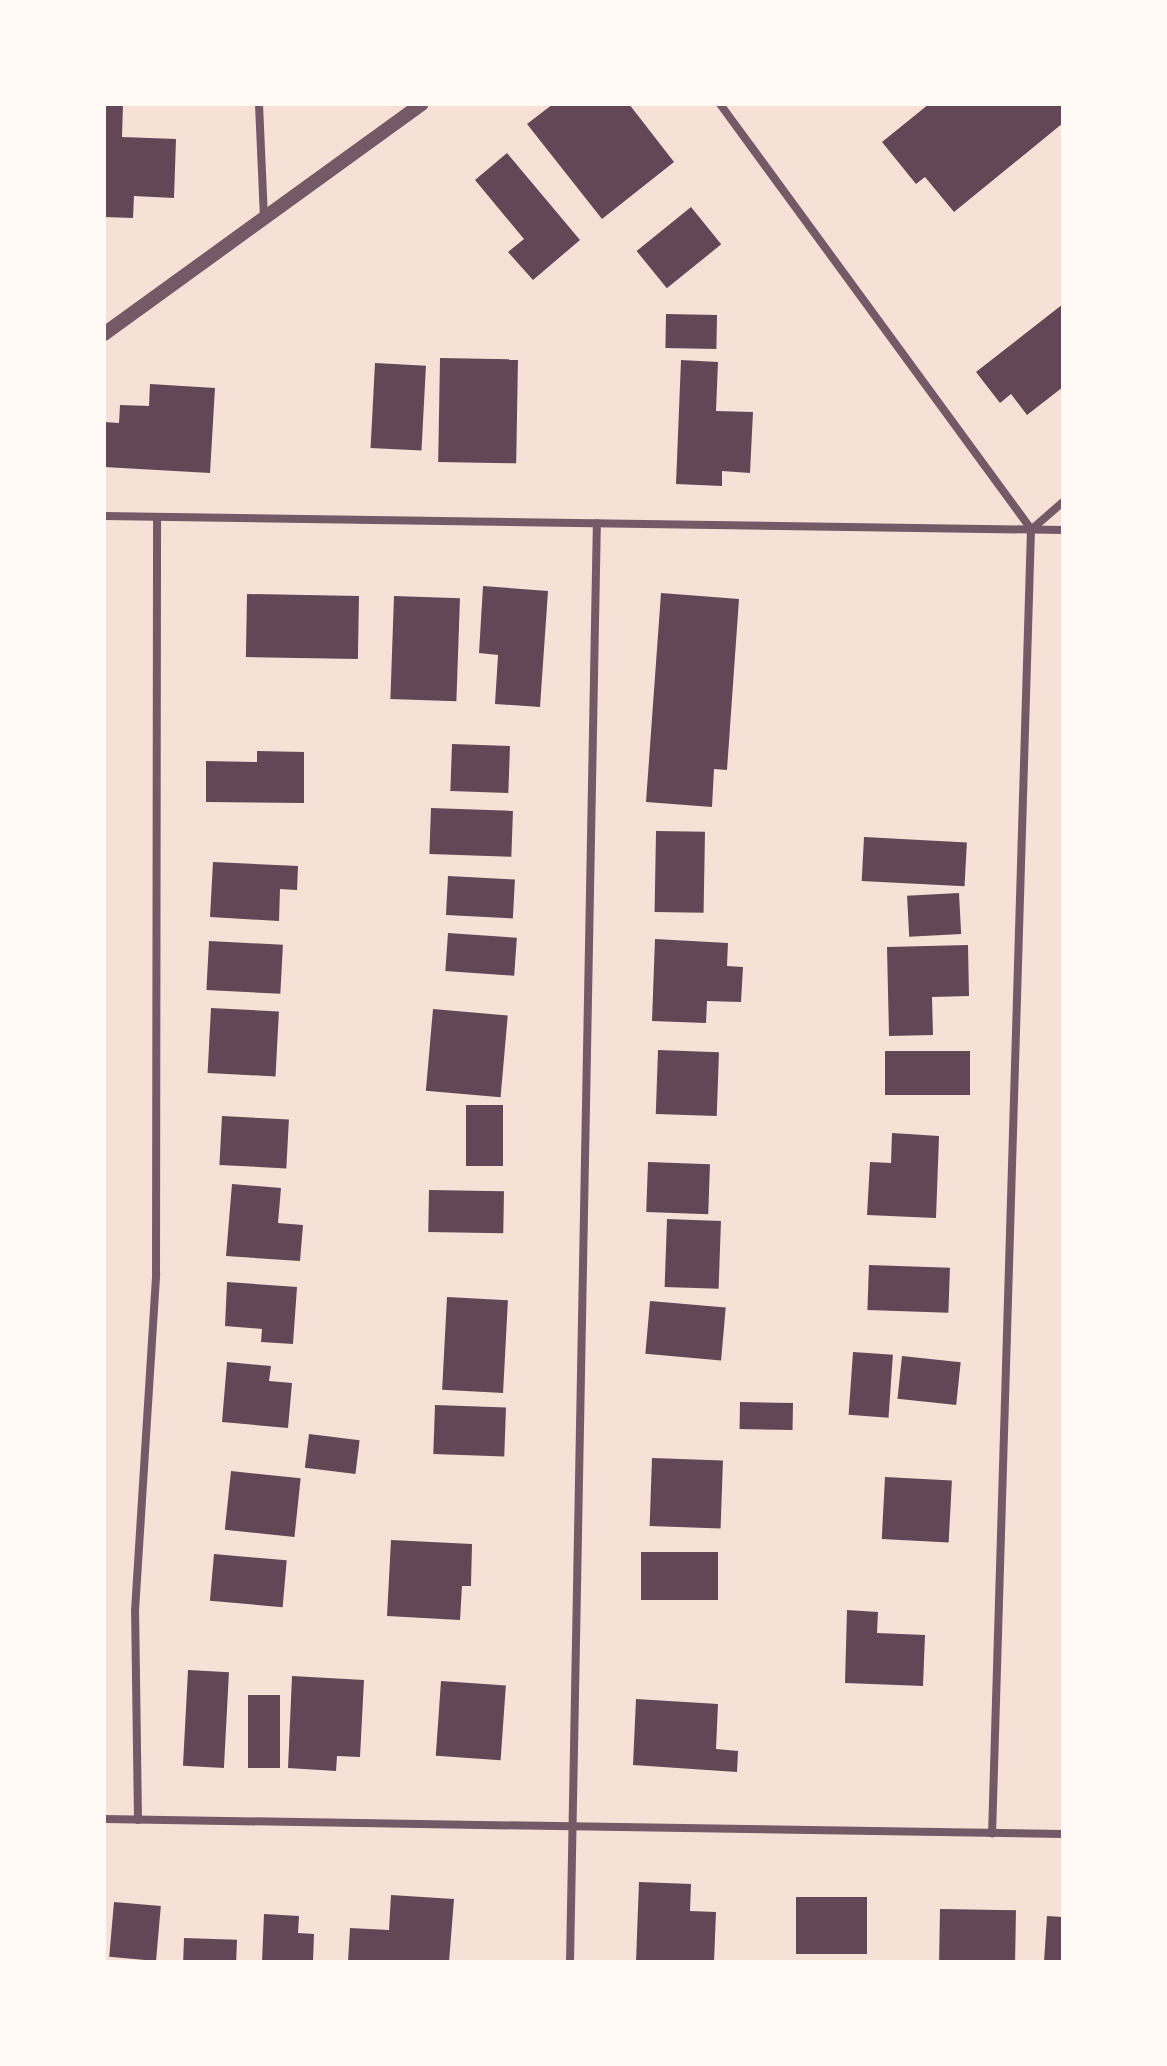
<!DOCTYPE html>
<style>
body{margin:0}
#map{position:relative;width:1167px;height:2066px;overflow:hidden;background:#f7e1d7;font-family:"Asap Condensed",sans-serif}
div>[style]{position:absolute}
.building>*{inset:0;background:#644757;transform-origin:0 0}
.minor>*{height:8px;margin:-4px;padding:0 4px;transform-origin:4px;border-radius:4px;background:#755966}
.tertiary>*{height:14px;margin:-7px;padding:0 7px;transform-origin:7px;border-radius:7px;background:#755966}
span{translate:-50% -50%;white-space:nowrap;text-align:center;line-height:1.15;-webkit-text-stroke:8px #fffaf5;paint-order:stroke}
.frame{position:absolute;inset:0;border:106px solid #fffaf5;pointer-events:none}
</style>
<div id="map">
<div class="building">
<div style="clip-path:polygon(104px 104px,123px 104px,122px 137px,176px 139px,174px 198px,134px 196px,133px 218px,104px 217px)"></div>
<div style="clip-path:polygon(553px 104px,629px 104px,674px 162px,602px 219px,527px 124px)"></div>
<div style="clip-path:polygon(929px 104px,1063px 104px,1063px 123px,954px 212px,925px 177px,916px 184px,882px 142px)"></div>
<div style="clip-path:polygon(507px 153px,580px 240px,533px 280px,508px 252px,524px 239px,475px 180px)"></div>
<div style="left:691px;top:207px;width:48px;height:70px;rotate:51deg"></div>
<div style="clip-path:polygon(1063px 304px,1063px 387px,1027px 415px,1011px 394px,1000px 403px,976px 372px)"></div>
<div style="left:666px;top:314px;width:51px;height:34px;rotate:1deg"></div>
<div style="left:440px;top:358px;width:78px;height:104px;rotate:1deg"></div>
<div style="clip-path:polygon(681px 360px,718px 362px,716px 411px,753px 412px,750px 473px,722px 471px,722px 486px,676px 484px)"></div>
<div style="left:375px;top:363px;width:51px;height:85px;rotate:3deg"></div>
<div style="clip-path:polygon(150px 384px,215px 388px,210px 473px,104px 467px,104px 422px,119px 423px,120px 405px,149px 406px)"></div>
<div style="clip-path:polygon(483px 586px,548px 591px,540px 707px,495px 704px,498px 655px,479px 653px)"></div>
<div style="clip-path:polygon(661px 593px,739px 599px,727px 770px,714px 769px,712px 807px,646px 802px)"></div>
<div style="left:247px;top:594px;width:112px;height:63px;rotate:1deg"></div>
<div style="left:394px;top:596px;width:66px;height:103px;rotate:2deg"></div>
<div style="left:452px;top:744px;width:58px;height:47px;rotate:2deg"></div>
<div style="clip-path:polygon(257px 751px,304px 752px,304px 803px,206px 802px,206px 761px,257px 762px)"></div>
<div style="left:431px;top:808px;width:82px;height:46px;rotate:2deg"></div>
<div style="left:656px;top:831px;width:49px;height:81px;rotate:1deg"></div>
<div style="left:864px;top:837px;width:103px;height:44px;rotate:3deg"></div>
<div style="clip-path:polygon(213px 862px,298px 866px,297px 890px,280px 889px,279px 921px,210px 917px)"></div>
<div style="left:448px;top:876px;width:67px;height:39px;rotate:3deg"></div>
<div style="left:959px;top:893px;width:41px;height:52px;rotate:87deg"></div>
<div style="left:448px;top:933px;width:69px;height:38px;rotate:4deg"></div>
<div style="clip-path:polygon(655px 939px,728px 943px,727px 966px,743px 967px,741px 1002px,707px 1001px,706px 1023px,652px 1021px)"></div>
<div style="left:209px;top:941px;width:74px;height:49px;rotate:3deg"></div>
<div style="clip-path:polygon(968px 945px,969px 996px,932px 997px,933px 1035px,889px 1036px,887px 947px)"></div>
<div style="left:211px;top:1008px;width:68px;height:65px;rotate:3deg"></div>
<div style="left:433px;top:1009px;width:75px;height:82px;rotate:5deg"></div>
<div style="left:658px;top:1050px;width:61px;height:64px;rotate:2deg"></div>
<div style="left:970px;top:1051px;width:44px;height:85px;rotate:90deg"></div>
<div style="left:466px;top:1105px;width:37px;height:61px"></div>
<div style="left:222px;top:1116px;width:67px;height:49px;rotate:3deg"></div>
<div style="clip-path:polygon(892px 1133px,939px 1136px,936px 1218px,867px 1215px,870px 1162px,891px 1163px)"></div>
<div style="left:648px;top:1162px;width:62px;height:50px;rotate:2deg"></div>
<div style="clip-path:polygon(232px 1184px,281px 1188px,278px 1223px,303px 1225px,300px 1261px,226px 1256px)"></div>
<div style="left:429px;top:1190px;width:75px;height:42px;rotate:1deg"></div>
<div style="left:667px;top:1219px;width:54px;height:68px;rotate:2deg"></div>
<div style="left:869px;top:1265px;width:81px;height:45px;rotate:2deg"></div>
<div style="clip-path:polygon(227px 1282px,297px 1287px,293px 1344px,261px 1342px,262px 1329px,225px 1326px)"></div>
<div style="left:447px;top:1297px;width:61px;height:93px;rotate:3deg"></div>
<div style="left:650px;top:1301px;width:76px;height:53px;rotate:5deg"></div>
<div style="left:853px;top:1352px;width:40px;height:63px;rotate:4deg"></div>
<div style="left:902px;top:1356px;width:59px;height:43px;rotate:6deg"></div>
<div style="clip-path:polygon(227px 1362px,271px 1366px,269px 1381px,292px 1383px,288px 1428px,222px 1422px)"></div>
<div style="left:740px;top:1402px;width:53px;height:27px;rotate:1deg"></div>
<div style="left:435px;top:1405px;width:71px;height:49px;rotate:2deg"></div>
<div style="left:309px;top:1434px;width:51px;height:34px;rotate:7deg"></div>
<div style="left:652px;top:1458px;width:71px;height:68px;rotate:2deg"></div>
<div style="left:231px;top:1471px;width:70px;height:59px;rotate:6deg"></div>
<div style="left:885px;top:1477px;width:67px;height:62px;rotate:3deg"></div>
<div style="clip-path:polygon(391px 1540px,472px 1544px,471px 1586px,462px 1586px,460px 1620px,387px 1616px)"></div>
<div style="left:718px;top:1552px;width:48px;height:77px;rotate:90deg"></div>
<div style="left:214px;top:1554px;width:73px;height:47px;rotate:5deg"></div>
<div style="clip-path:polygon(847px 1610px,878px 1612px,877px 1633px,925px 1635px,923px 1686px,845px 1683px)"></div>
<div style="left:188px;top:1670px;width:41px;height:96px;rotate:3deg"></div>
<div style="clip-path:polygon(292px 1676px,364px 1680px,360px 1757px,337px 1756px,336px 1771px,288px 1768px)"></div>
<div style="left:441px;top:1681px;width:65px;height:75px;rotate:4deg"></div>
<div style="left:248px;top:1695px;width:32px;height:73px"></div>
<div style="clip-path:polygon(636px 1699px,718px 1704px,716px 1749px,738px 1751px,737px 1772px,633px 1765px)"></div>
<div style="clip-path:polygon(639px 1882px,691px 1884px,690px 1911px,716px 1912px,714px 1962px,636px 1962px)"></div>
<div style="clip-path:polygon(391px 1895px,454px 1899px,449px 1962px,348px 1962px,350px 1928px,389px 1930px)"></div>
<div style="left:796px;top:1897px;width:71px;height:57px"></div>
<div style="left:114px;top:1902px;width:47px;height:55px;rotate:5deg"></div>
<div style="left:940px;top:1909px;width:76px;height:53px;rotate:1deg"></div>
<div style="clip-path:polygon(264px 1914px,299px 1916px,298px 1933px,314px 1934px,313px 1962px,262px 1962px)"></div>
<div style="clip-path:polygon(1047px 1916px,1063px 1917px,1063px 1962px,1044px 1962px)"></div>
<div style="left:184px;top:1938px;width:53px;height:24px;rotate:2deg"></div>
</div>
<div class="minor">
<div style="left:259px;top:104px;width:115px;rotate:87.5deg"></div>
<div style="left:720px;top:104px;width:527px;rotate:53.8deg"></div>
<div style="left:1031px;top:529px;width:1305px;rotate:91.71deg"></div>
<div style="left:104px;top:516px;width:959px;rotate:0.84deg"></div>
<div style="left:1032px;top:529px;width:41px;rotate:-41.1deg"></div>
<div style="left:104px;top:1819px;width:959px;rotate:0.9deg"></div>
<div style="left:138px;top:1820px;width:209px;rotate:-90.8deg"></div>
<div style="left:135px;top:1611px;width:338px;rotate:-86.4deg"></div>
<div style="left:156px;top:1274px;width:757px;rotate:-89.92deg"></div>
<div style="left:570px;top:1962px;width:1439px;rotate:-88.93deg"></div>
</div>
<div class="tertiary">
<div style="left:104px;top:334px;width:392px;rotate:-35.9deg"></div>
</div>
<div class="frame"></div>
</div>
